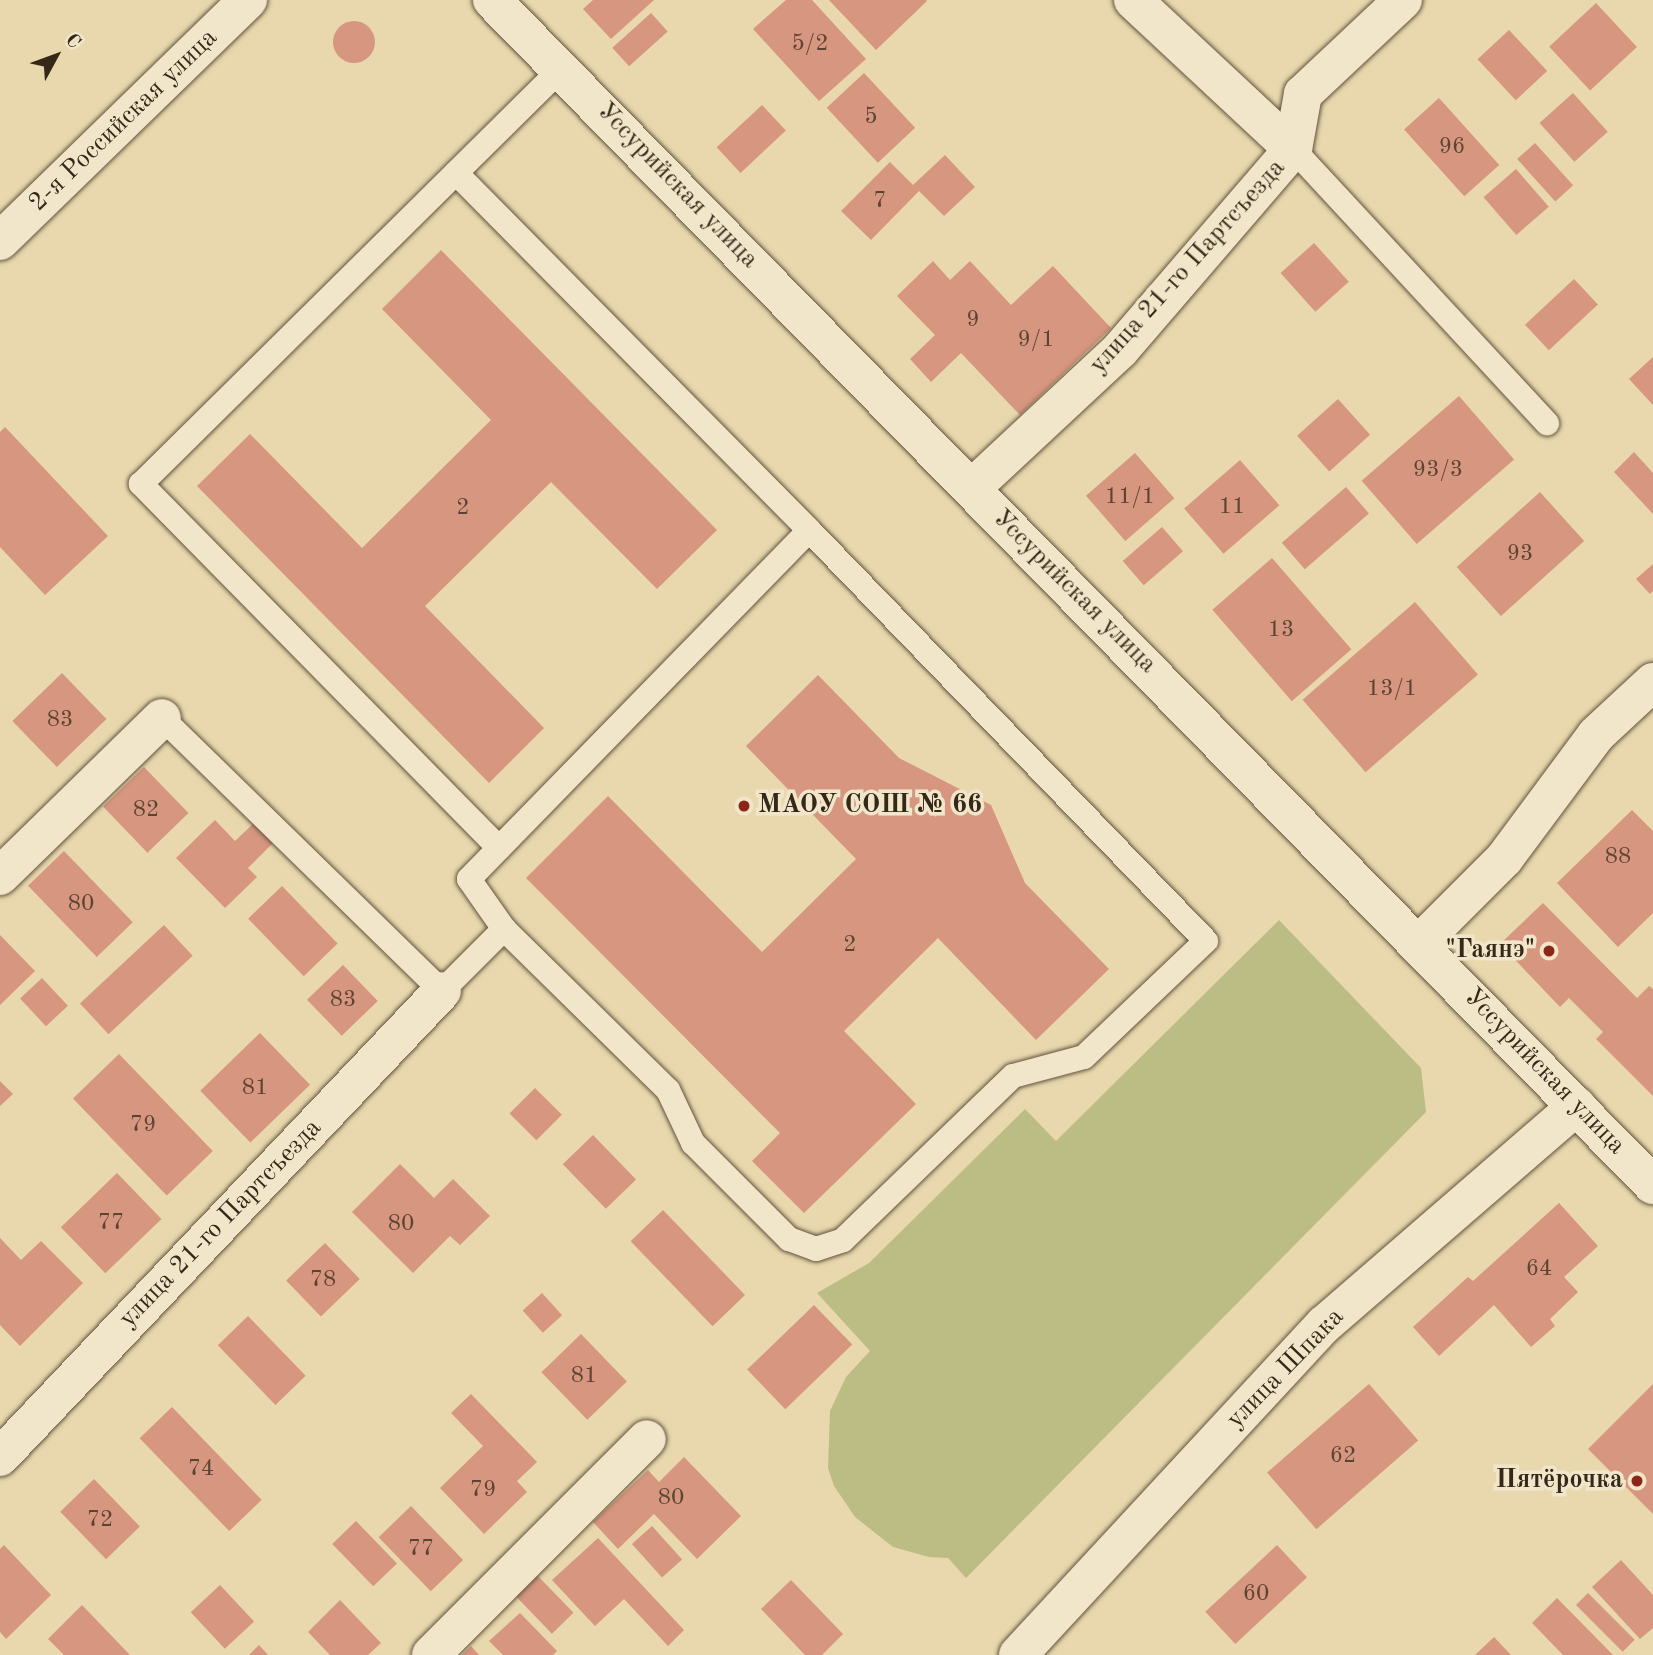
<!DOCTYPE html>
<meta charset="utf-8">
<style>
body{margin:0}
#map{position:relative;width:1653px;height:1655px;overflow:hidden;background:#e9d8ad;font-family:"Old Standard TT",serif}
div>[style]{position:absolute}
.green>*{inset:0;background:#bcbd85}
.building>*{inset:0;background:#d6967f;transform-origin:0 0}
.round{border-radius:50%}
.roads{filter:drop-shadow(0 0 2px #62543e) drop-shadow(0 0 2px #62543e)}
.lane>*{height:24px;margin:-12px;padding:0 12px;transform-origin:12px;border-radius:12px;background:#f1e6ca}
.street>*{height:38px;margin:-19px;padding:0 19px;transform-origin:19px;border-radius:19px;background:#f1e6ca}
.secondary>*{height:38px;margin:-19px;padding:0 19px;transform-origin:19px;border-radius:19px;background:#f1e6ca}
.dots>*{width:19px;height:19px;translate:-50% -50%;box-sizing:border-box;border:4px solid #f1e6ca;border-radius:50%}
span{translate:-50% -50%;white-space:nowrap;text-align:center;line-height:1.15;-webkit-text-stroke:7px #f1e6ca;paint-order:stroke}
.number-label{font-size:23px;color:#5d4432}
.number-label span{-webkit-text-stroke-width:0}
.street-label{font-size:26px;color:#352819}
.poi-label{font-size:26px;color:#352819;font-weight:700}
.left{translate:0 -50%;text-align:left}
.right{translate:-100% -50%;text-align:right}
.north{position:absolute;left:21px;top:21px;width:70px;height:70px;-webkit-text-stroke:5px #f1e6ca;paint-order:stroke;rotate:49deg;font-size:19px;font-weight:700;line-height:28px;text-align:center;color:#352819}
.north::after{content:'';display:block;margin:auto;width:24px;height:32px;background:#352819;clip-path:polygon(50% 0,100% 100%,50% 72%,0 100%)}
</style>
<div id="map">
<div class="green">
<div style="clip-path:polygon(1279px 920px,1421px 1068px,1426px 1112px,966px 1578px,948px 1558px,929px 1557px,893px 1547px,855px 1517px,834px 1486px,828px 1468px,830px 1411px,846px 1377px,870px 1351px,817px 1293px,869px 1263px,1025px 1109px,1056px 1141px)"></div>
</div>
<div class="building">
<div style="clip-path:polygon(593px 0,654px 0,611px 39px,583px 9px)"></div>
<div style="clip-path:polygon(786px 0,812px 0,866px 59px,819px 101px,753px 29px)"></div>
<div style="clip-path:polygon(829px 0,926px 0,927px 1px,876px 50px)"></div>
<div style="left:1596px;top:3px;width:60px;height:64px;rotate:47deg"></div>
<div style="left:651px;top:13px;width:25px;height:52px;rotate:48deg"></div>
<div class="round" style="left:333px;top:21px;width:42px;height:42px"></div>
<div style="left:1509px;top:30px;width:56px;height:43px;rotate:47deg"></div>
<div style="left:864px;top:73px;width:75px;height:51px;rotate:47deg"></div>
<div style="left:1573px;top:93px;width:52px;height:45px;rotate:48deg"></div>
<div style="left:1439px;top:98px;width:90px;height:47px;rotate:48deg"></div>
<div style="left:762px;top:105px;width:35px;height:62px;rotate:47deg"></div>
<div style="left:1535px;top:143px;width:57px;height:24px;rotate:48deg"></div>
<div style="clip-path:polygon(945px 155px,975px 187px,944px 216px,919px 191px,871px 240px,841px 211px,890px 162px,913px 185px)"></div>
<div style="left:1516px;top:169px;width:50px;height:43px;rotate:49deg"></div>
<div style="left:1314px;top:243px;width:52px;height:45px;rotate:48deg"></div>
<div style="clip-path:polygon(441px 250px,717px 530px,657px 589px,551px 482px,425px 606px,544px 728px,489px 783px,197px 486px,250px 434px,362px 548px,491px 420px,382px 309px)"></div>
<div style="clip-path:polygon(933px 261px,950px 280px,970px 261px,1011px 305px,1053px 266px,1111px 328px,1020px 415px,961px 353px,931px 382px,910px 359px,935px 335px,897px 296px)"></div>
<div style="left:1574px;top:279px;width:35px;height:67px;rotate:47deg"></div>
<div style="clip-path:polygon(1653px 357px,1653px 405px,1629px 379px)"></div>
<div style="left:1459px;top:396px;width:84px;height:129px;rotate:49deg"></div>
<div style="left:1338px;top:399px;width:48px;height:55px;rotate:48deg"></div>
<div style="clip-path:polygon(5px 427px,108px 536px,45px 595px,0 547px,0 432px)"></div>
<div style="clip-path:polygon(1634px 452px,1653px 473px,1653px 514px,1614px 472px)"></div>
<div style="left:1135px;top:453px;width:60px;height:65px;rotate:49deg"></div>
<div style="left:1240px;top:460px;width:60px;height:74px;rotate:49deg"></div>
<div style="left:1346px;top:487px;width:35px;height:85px;rotate:49deg"></div>
<div style="left:1540px;top:492px;width:66px;height:112px;rotate:48deg"></div>
<div style="left:1162px;top:527px;width:32px;height:52px;rotate:49deg"></div>
<div style="left:1272px;top:558px;width:121px;height:79px;rotate:49deg"></div>
<div style="clip-path:polygon(1653px 564px,1653px 591px,1650px 594px,1636px 579px)"></div>
<div style="left:1415px;top:602px;width:96px;height:149px;rotate:49deg"></div>
<div style="left:62px;top:673px;width:64px;height:69px;rotate:46deg"></div>
<div style="clip-path:polygon(818px 675px,899px 758px,991px 805px,1025px 883px,1109px 969px,1036px 1040px,938px 938px,844px 1031px,916px 1104px,804px 1213px,752px 1161px,780px 1133px,526px 878px,608px 796px,762px 952px,856px 859px,746px 746px)"></div>
<div style="left:144px;top:767px;width:64px;height:57px;rotate:46deg"></div>
<div style="clip-path:polygon(1632px 810px,1653px 831px,1653px 913px,1618px 947px,1557px 883px)"></div>
<div style="clip-path:polygon(215px 820px,235px 841px,257px 820px,276px 840px,248px 868px,257px 877px,225px 908px,176px 858px)"></div>
<div style="left:64px;top:851px;width:99px;height:50px;rotate:46deg"></div>
<div style="left:282px;top:886px;width:80px;height:47px;rotate:46deg"></div>
<div style="clip-path:polygon(1543px 903px,1637px 998px,1649px 986px,1653px 989px,1653px 1096px,1596px 1039px,1603px 1032px,1569px 998px,1560px 1007px,1500px 944px)"></div>
<div style="left:164px;top:925px;width:42px;height:115px;rotate:47deg"></div>
<div style="clip-path:polygon(0 935px,35px 971px,0 1005px)"></div>
<div style="left:343px;top:965px;width:50px;height:50px;rotate:46deg"></div>
<div style="left:42px;top:978px;width:38px;height:30px;rotate:47deg"></div>
<div style="left:260px;top:1033px;width:72px;height:83px;rotate:46deg"></div>
<div style="left:119px;top:1054px;width:135px;height:64px;rotate:46deg"></div>
<div style="clip-path:polygon(0 1081px,13px 1094px,0 1106px)"></div>
<div style="left:535px;top:1088px;width:38px;height:36px;rotate:45deg"></div>
<div style="left:593px;top:1135px;width:62px;height:42px;rotate:46deg"></div>
<div style="clip-path:polygon(400px 1164px,434px 1198px,453px 1179px,490px 1216px,460px 1245px,450px 1236px,413px 1273px,352px 1212px)"></div>
<div style="left:117px;top:1173px;width:64px;height:78px;rotate:46deg"></div>
<div style="clip-path:polygon(1559px 1203px,1598px 1246px,1564px 1277px,1578px 1292px,1550px 1319px,1555px 1326px,1531px 1347px,1494px 1305px,1439px 1356px,1413px 1327px,1468px 1277px,1473px 1281px)"></div>
<div style="left:663px;top:1210px;width:118px;height:45px;rotate:46deg"></div>
<div style="clip-path:polygon(0 1238px,21px 1260px,41px 1241px,83px 1283px,20px 1346px,0 1325px)"></div>
<div style="left:325px;top:1243px;width:50px;height:54px;rotate:46deg"></div>
<div style="left:542px;top:1293px;width:30px;height:26px;rotate:48deg"></div>
<div style="left:814px;top:1305px;width:55px;height:93px;rotate:46deg"></div>
<div style="left:248px;top:1316px;width:83px;height:42px;rotate:46deg"></div>
<div style="left:581px;top:1334px;width:66px;height:55px;rotate:46deg"></div>
<div style="left:1369px;top:1384px;width:75px;height:135px;rotate:49deg"></div>
<div style="clip-path:polygon(1653px 1384px,1653px 1514px,1588px 1449px)"></div>
<div style="clip-path:polygon(471px 1394px,537px 1462px,517px 1481px,527px 1492px,484px 1534px,440px 1488px,483px 1446px,451px 1413px)"></div>
<div style="left:172px;top:1407px;width:129px;height:45px;rotate:46deg"></div>
<div style="clip-path:polygon(684px 1457px,741px 1516px,697px 1559px,654px 1514px,618px 1549px,593px 1522px,648px 1470px,659px 1482px)"></div>
<div style="left:94px;top:1479px;width:66px;height:47px;rotate:46deg"></div>
<div style="left:411px;top:1506px;width:75px;height:45px;rotate:46deg"></div>
<div style="left:356px;top:1521px;width:59px;height:33px;rotate:46deg"></div>
<div style="left:652px;top:1526px;width:45px;height:27px;rotate:48deg"></div>
<div style="clip-path:polygon(598px 1538px,684px 1630px,668px 1646px,624px 1599px,595px 1626px,552px 1580px)"></div>
<div style="clip-path:polygon(4px 1545px,51px 1595px,6px 1639px,0 1632px,0 1549px)"></div>
<div style="left:1277px;top:1545px;width:44px;height:98px;rotate:47deg"></div>
<div style="clip-path:polygon(1621px 1560px,1653px 1595px,1653px 1628px,1640px 1639px,1592px 1587px)"></div>
<div style="left:536px;top:1574px;width:54px;height:30px;rotate:46deg"></div>
<div style="clip-path:polygon(791px 1580px,843px 1634px,822px 1655px,805px 1655px,761px 1609px)"></div>
<div style="left:220px;top:1585px;width:50px;height:40px;rotate:47deg"></div>
<div style="left:1588px;top:1593px;width:66px;height:17px;rotate:45deg"></div>
<div style="clip-path:polygon(1557px 1598px,1613px 1655px,1563px 1655px,1532px 1623px)"></div>
<div style="clip-path:polygon(340px 1600px,381px 1643px,368px 1655px,330px 1655px,308px 1632px)"></div>
<div style="clip-path:polygon(82px 1605px,130px 1655px,64px 1655px,48px 1639px)"></div>
<div style="clip-path:polygon(520px 1613px,557px 1651px,553px 1655px,503px 1655px,489px 1641px)"></div>
<div style="clip-path:polygon(1494px 1637px,1511px 1655px,1475px 1655px)"></div>
<div style="clip-path:polygon(259px 1645px,268px 1655px,249px 1655px)"></div>
<div style="clip-path:polygon(471px 1646px,479px 1655px,462px 1655px)"></div>
</div>
<div class="roads">
<div class="lane">
<div style="left:1293px;top:149px;width:374px;rotate:47.2deg"></div>
<div style="left:162px;top:718px;width:391px;rotate:44.3deg"></div>
<div style="left:442px;top:991px;width:88px;rotate:-45deg"></div>
<div style="left:504px;top:929px;width:61px;rotate:-125deg"></div>
<div style="left:469px;top:879px;width:487px;rotate:-45.7deg"></div>
<div style="left:809px;top:530px;width:502px;rotate:-134.68deg"></div>
<div style="left:499px;top:848px;width:511px;rotate:-134.52deg"></div>
<div style="left:141px;top:484px;width:592px;rotate:-44.66deg"></div>
<div style="left:504px;top:929px;width:230px;rotate:44.5deg"></div>
<div style="left:668px;top:1090px;width:59px;rotate:64.7deg"></div>
<div style="left:693px;top:1143px;width:136px;rotate:45deg"></div>
<div style="left:789px;top:1239px;width:29px;rotate:20deg"></div>
<div style="left:816px;top:1249px;width:28px;rotate:-18deg"></div>
<div style="left:843px;top:1240px;width:236px;rotate:-44deg"></div>
<div style="left:1013px;top:1076px;width:73px;rotate:-15deg"></div>
<div style="left:1084px;top:1057px;width:168px;rotate:-43.6deg"></div>
<div style="left:1206px;top:941px;width:571px;rotate:-134.01deg"></div>
</div>
<div class="street">
<div style="left:1133px;top:0;width:219px;rotate:43deg"></div>
<div style="left:0;top:241px;width:346px;rotate:-44.2deg"></div>
<div style="left:972px;top:488px;width:202px;rotate:-43deg"></div>
<div style="left:1120px;top:350px;width:265px;rotate:-49.3deg"></div>
<div style="left:1293px;top:149px;width:56px;rotate:-79.7deg"></div>
<div style="left:1303px;top:94px;width:137px;rotate:-43.2deg"></div>
<div style="left:0;top:876px;width:226px;rotate:-44.3deg"></div>
<div style="left:1420px;top:943px;width:119px;rotate:-45deg"></div>
<div style="left:1504px;top:859px;width:154px;rotate:-53.4deg"></div>
<div style="left:1596px;top:735px;width:78px;rotate:-42.9deg"></div>
<div style="left:0;top:1457px;width:642px;rotate:-46.51deg"></div>
<div style="left:431px;top:1655px;width:305px;rotate:-45deg"></div>
<div style="left:1018px;top:1655px;width:451px;rotate:-47.2deg"></div>
<div style="left:1325px;top:1324px;width:333px;rotate:-40.9deg"></div>
</div>
<div class="secondary">
<div style="left:492px;top:0;width:1659px;rotate:45.59deg"></div>
</div>
</div>
<div class="dots">
<div style="left:744px;top:806px;background:#8f2418"></div>
<div style="left:1549px;top:951px;background:#8f2418"></div>
<div style="left:1637px;top:1481px;background:#8f2418"></div>
</div>
<div class="number-label">
<span style="left:810px;top:44px">5/2</span>
<span style="left:871px;top:117px">5</span>
<span style="left:1452px;top:147px">96</span>
<span style="left:880px;top:201px">7</span>
<span style="left:973px;top:320px">9</span>
<span style="left:1036px;top:340px">9/1</span>
<span style="left:1438px;top:470px">93/3</span>
<span style="left:1130px;top:497px">11/1</span>
<span style="left:1232px;top:507px">11</span>
<span style="left:463px;top:508px">2</span>
<span style="left:1520px;top:554px">93</span>
<span style="left:1281px;top:630px">13</span>
<span style="left:1392px;top:689px">13/1</span>
<span style="left:60px;top:720px">83</span>
<span style="left:146px;top:810px">82</span>
<span style="left:1618px;top:857px">88</span>
<span style="left:81px;top:904px">80</span>
<span style="left:850px;top:945px">2</span>
<span style="left:343px;top:1000px">83</span>
<span style="left:255px;top:1088px">81</span>
<span style="left:143px;top:1125px">79</span>
<span style="left:111px;top:1223px">77</span>
<span style="left:401px;top:1224px">80</span>
<span style="left:1539px;top:1269px">64</span>
<span style="left:323px;top:1280px">78</span>
<span style="left:584px;top:1376px">81</span>
<span style="left:1343px;top:1456px">62</span>
<span style="left:201px;top:1469px">74</span>
<span style="left:483px;top:1490px">79</span>
<span style="left:671px;top:1498px">80</span>
<span style="left:100px;top:1520px">72</span>
<span style="left:421px;top:1549px">77</span>
<span style="left:1256px;top:1594px">60</span>
</div>
<div class="street-label">
<span style="left:124px;top:121px;rotate:-44deg">2-я Российская улица</span>
<span style="left:677px;top:186px;rotate:46deg">Уссурийская улица</span>
<span style="left:1188px;top:267px;rotate:-48deg">улица 21-го Партсъезда</span>
<span style="left:1074px;top:592px;rotate:45deg">Уссурийская улица</span>
<span style="left:1544px;top:1072px;rotate:46deg">Уссурийская улица</span>
<span style="left:221px;top:1224px;rotate:-46deg">улица 21-го Партсъезда</span>
<span style="left:1286px;top:1369px;rotate:-46deg">улица Шпака</span>
</div>
<div class="poi-label">
<span class="left" style="left:758px;top:806px">МАОУ СОШ № 66</span>
<span class="right" style="left:1535px;top:951px">"Гаянэ"</span>
<span class="right" style="left:1623px;top:1481px">Пятёрочка</span>
</div>
<div class="north">С</div>
</div>
